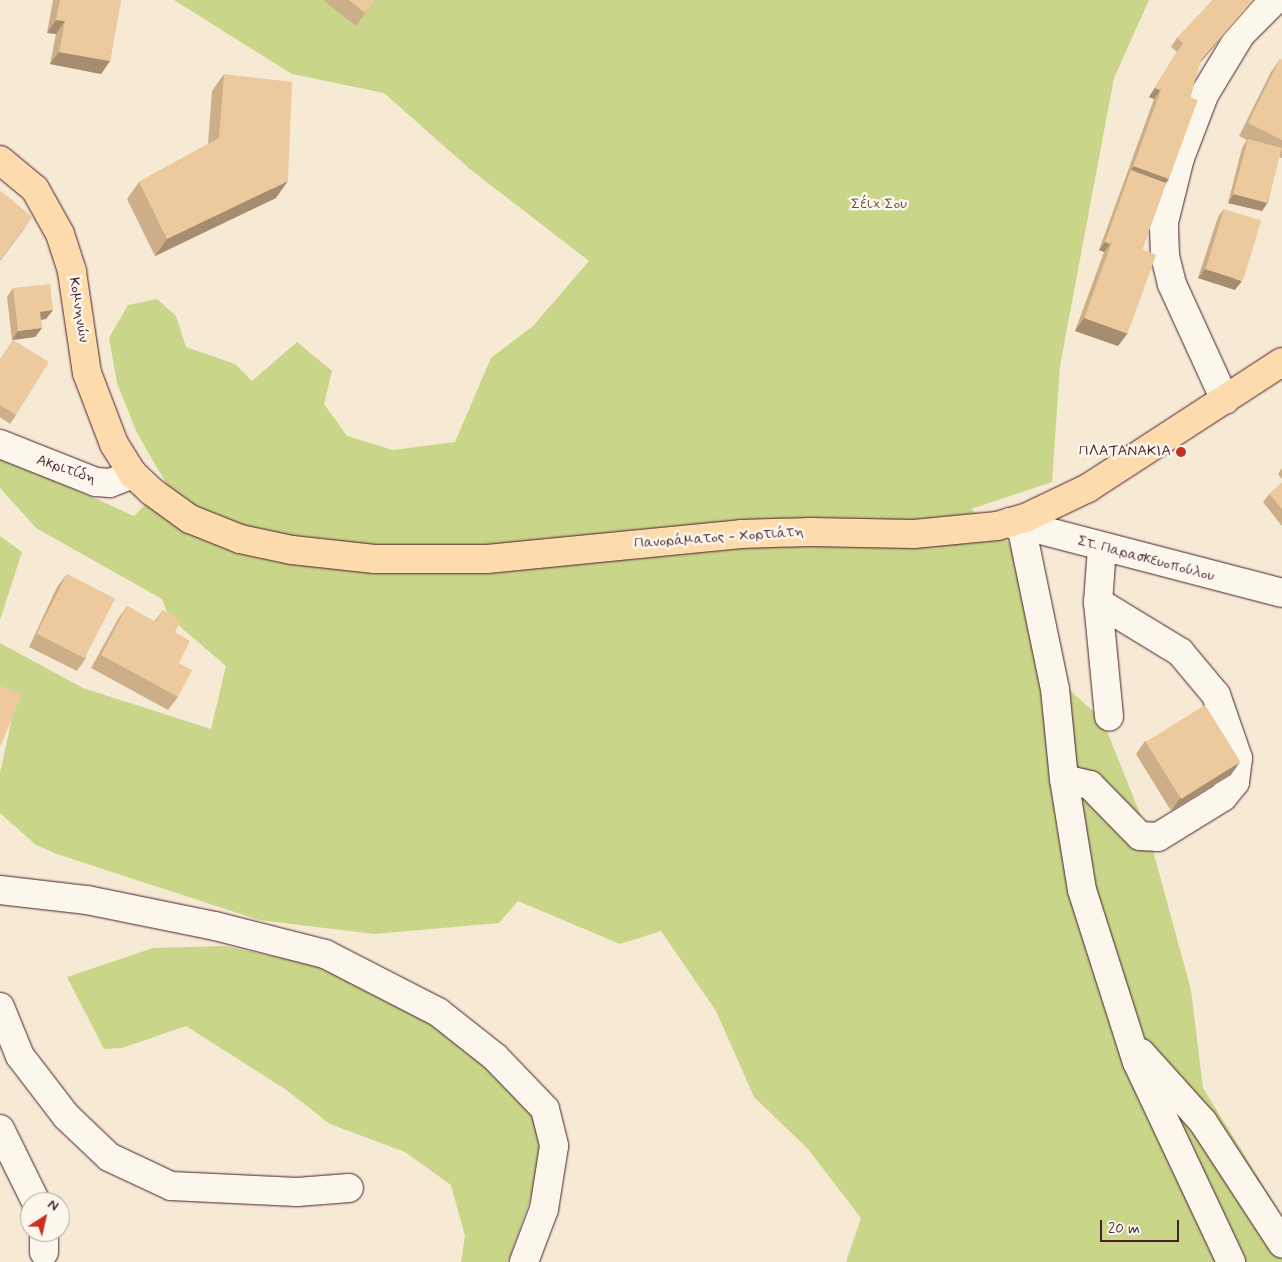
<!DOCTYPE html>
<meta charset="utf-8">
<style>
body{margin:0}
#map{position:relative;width:1282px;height:1262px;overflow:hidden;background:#f7ead5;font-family:Mynerve,sans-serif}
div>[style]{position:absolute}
.green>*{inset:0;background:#c9d589}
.roads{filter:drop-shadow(0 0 1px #4a1f2b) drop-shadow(0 0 1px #4a1f2b)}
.minor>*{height:28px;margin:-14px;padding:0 14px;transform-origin:14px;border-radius:14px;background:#fbf7ec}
.major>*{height:28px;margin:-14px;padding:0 14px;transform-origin:14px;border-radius:14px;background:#fedbac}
.wall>*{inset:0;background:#ccae88}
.shaded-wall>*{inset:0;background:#a68d6f}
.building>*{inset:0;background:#edca9e;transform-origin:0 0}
.dots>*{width:14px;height:14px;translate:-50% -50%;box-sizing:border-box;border:2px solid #fbf7ec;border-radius:50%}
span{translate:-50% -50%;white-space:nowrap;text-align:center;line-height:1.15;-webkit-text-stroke:5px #fbf7ec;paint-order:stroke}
.park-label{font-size:15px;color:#6a4c42}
.street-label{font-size:15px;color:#4a1f2b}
.poi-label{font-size:15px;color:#4a1f2b}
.right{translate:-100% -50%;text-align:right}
.north{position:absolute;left:20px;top:1192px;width:50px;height:50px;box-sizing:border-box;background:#fbf7ec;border:1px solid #b4a19f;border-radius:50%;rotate:35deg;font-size:14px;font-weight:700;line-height:20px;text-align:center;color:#4a1f2b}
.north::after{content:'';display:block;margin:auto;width:18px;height:22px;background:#c8321e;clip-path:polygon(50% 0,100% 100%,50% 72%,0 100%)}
.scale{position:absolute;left:1100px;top:1220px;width:79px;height:22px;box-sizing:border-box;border:2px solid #4a1f2b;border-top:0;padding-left:6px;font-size:15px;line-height:18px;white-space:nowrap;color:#4a1f2b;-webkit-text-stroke:4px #fbf7ec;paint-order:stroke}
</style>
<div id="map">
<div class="green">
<div style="clip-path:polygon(174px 0,1149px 0,1114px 78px,1060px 366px,1052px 482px,971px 509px,1020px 552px,1038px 662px,1102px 719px,1149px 836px,1191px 990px,1203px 1088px,1282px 1216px,1282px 1262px,846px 1262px,861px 1218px,808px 1149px,754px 1097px,716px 1011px,661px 931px,620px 944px,518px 901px,499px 923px,374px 934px,259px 920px,57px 854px,36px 845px,0 813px,0 773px,14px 709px,0 702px,0 643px,83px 688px,211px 729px,226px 666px,169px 617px,162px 599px,36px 528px,0 488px,0 459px,15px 462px,134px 516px,166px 483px,137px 433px,117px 383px,109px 338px,128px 305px,157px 299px,176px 316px,186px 347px,235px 364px,252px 381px,297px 342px,332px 371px,324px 404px,347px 436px,393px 450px,455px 442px,491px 358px,533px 326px,589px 261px,471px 170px,384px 93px,292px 74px)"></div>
<div style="clip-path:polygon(0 536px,22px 552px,0 620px)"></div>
<div style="clip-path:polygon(225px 946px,319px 966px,447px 1032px,525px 1100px,543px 1124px,534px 1189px,508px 1262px,461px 1262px,465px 1236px,451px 1185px,405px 1152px,330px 1124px,285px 1089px,186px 1026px,122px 1048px,104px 1049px,67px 977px,153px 948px)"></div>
</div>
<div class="roads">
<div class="minor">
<div style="left:1225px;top:400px;width:128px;rotate:-114.6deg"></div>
<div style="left:1172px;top:284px;width:29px;rotate:-104deg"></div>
<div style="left:1165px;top:256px;width:34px;rotate:-92deg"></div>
<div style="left:1164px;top:222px;width:66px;rotate:-76deg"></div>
<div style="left:1180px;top:158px;width:67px;rotate:-69.1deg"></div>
<div style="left:1204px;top:95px;width:71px;rotate:-58.8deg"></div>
<div style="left:1241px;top:34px;width:48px;rotate:-45deg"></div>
<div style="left:0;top:444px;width:103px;rotate:21.6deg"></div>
<div style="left:96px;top:482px;width:14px;rotate:4deg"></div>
<div style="left:110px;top:483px;width:25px;rotate:-21deg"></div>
<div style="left:1010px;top:522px;width:14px;rotate:34deg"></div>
<div style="left:1022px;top:530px;width:162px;rotate:78.3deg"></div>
<div style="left:1055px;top:689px;width:90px;rotate:84.3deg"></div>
<div style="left:1064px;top:779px;width:112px;rotate:80.8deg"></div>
<div style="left:1082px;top:890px;width:181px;rotate:72.3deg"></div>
<div style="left:1137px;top:1062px;width:221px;rotate:64.8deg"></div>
<div style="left:1010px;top:522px;width:281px;rotate:14.6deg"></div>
<div style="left:1102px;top:548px;width:54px;rotate:94.2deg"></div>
<div style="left:1098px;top:602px;width:115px;rotate:84.5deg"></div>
<div style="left:1064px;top:779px;width:27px;rotate:13deg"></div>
<div style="left:1090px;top:785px;width:71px;rotate:45.6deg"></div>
<div style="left:1140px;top:836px;width:18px;rotate:3deg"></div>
<div style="left:1158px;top:837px;width:76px;rotate:-31.6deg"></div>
<div style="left:1223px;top:797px;width:19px;rotate:-51deg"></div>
<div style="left:1235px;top:782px;width:24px;rotate:-83deg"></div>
<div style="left:1238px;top:758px;width:67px;rotate:-109.2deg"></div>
<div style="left:1216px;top:695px;width:56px;rotate:-129.9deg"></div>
<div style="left:1180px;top:652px;width:96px;rotate:-148.6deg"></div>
<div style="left:0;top:890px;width:88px;rotate:6.6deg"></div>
<div style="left:87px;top:900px;width:131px;rotate:11.5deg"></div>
<div style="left:215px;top:926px;width:114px;rotate:14.3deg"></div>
<div style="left:325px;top:954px;width:127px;rotate:27.2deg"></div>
<div style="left:438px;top:1012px;width:73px;rotate:38.3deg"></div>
<div style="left:495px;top:1057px;width:72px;rotate:46.1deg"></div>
<div style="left:545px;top:1109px;width:38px;rotate:76deg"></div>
<div style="left:554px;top:1146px;width:64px;rotate:99deg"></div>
<div style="left:544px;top:1209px;width:57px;rotate:110.7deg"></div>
<div style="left:0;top:1007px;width:53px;rotate:67.8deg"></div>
<div style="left:20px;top:1056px;width:76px;rotate:52.5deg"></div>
<div style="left:66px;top:1116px;width:59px;rotate:43.6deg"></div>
<div style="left:109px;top:1157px;width:68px;rotate:25.1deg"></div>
<div style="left:171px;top:1186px;width:126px;rotate:2.7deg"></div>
<div style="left:297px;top:1192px;width:52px;rotate:-4.4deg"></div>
<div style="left:1141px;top:1053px;width:93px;rotate:48.1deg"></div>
<div style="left:1203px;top:1122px;width:145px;rotate:56.9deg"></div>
<div style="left:0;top:1129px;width:81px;rotate:63.7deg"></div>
<div style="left:44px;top:1232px;width:20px;rotate:90deg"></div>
</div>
<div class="major">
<div style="left:0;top:160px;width:45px;rotate:39.6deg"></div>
<div style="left:35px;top:189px;width:51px;rotate:60.9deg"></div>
<div style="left:60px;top:234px;width:40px;rotate:72deg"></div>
<div style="left:72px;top:272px;width:102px;rotate:81.6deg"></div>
<div style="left:87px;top:373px;width:76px;rotate:69.2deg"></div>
<div style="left:114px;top:444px;width:36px;rotate:58deg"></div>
<div style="left:133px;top:474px;width:25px;rotate:43deg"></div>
<div style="left:151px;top:491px;width:48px;rotate:35.7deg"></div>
<div style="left:190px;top:519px;width:54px;rotate:21.8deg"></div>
<div style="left:240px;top:539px;width:53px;rotate:11.9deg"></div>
<div style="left:292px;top:550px;width:83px;rotate:6.2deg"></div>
<div style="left:375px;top:559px;width:112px"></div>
<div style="left:487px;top:559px;width:255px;rotate:-5.6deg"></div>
<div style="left:741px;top:534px;width:69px;rotate:-1.7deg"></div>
<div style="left:810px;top:532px;width:104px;rotate:1.1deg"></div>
<div style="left:914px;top:534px;width:83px;rotate:-5.5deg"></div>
<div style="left:997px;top:526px;width:29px;rotate:-16deg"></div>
<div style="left:1025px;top:518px;width:70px;rotate:-25.5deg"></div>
<div style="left:1088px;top:488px;width:231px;rotate:-33deg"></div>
</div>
</div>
<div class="wall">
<div style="clip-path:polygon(53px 0,121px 0,110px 61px,101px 74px,50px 64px,56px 34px,47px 33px)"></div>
<div style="clip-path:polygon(323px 0,375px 0,356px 26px)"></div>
<div style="clip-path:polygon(1213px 0,1255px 0,1200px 63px,1166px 183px,1142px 250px,1118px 346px,1075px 331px,1104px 252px,1099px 250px,1154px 99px,1149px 97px,1177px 52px,1171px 47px,1177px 38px)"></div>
<div style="clip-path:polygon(1280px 59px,1282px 60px,1282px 158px,1279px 157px,1268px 202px,1262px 211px,1228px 203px,1242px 148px,1247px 140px,1239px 136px,1271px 72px)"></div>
<div style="clip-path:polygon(224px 74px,276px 198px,155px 256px,127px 199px,139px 182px,208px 144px,212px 91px)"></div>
<div style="clip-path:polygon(1224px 209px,1235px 290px,1198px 278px,1218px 217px)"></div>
<div style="clip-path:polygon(13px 288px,53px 310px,46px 319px,41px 320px,42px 328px,35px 337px,13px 340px,16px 415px,10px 424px,0 417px,0 360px,13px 340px,12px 340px,7px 297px)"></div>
<div style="clip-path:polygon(1282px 468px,1282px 479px,1278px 474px)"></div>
<div style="clip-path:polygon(1282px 483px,1282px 526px,1263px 502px,1269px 494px)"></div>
<div style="clip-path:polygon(67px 574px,86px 658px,77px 671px,29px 647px,57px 587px)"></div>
<div style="clip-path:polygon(127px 606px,154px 622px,163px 610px,175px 632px,179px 663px,178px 697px,168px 710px,91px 668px,118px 619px)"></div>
<div style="clip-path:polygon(1145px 741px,1231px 775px,1171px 811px,1136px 754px)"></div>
</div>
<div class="shaded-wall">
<div style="clip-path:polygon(1253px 0,1255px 0,1194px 69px,1201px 60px)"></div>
<div style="clip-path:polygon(56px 20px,65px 21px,56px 34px,47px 33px)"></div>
<div style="clip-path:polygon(59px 52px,110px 61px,101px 74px,50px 64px)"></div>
<div style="clip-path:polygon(1155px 88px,1160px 90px,1154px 99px,1149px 97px)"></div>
<div style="clip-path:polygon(1134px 166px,1169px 179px,1160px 192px,1131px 170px)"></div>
<div style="clip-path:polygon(288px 181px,276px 198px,155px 256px,167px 239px)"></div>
<div style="clip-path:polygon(1234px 194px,1268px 202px,1262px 211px,1228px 203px)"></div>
<div style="clip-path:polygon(32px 217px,23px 230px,0 261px,0 260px)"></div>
<div style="clip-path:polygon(1105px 242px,1110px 244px,1104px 252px,1099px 250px)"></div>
<div style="clip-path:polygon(1205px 269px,1242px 281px,1235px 290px,1198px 278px)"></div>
<div style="clip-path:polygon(53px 310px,46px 319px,33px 321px,40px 312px)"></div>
<div style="clip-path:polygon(1084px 318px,1128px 333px,1118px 346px,1075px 331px)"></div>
<div style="clip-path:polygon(42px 328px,35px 337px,12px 340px,18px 331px)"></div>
<div style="clip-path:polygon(1240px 762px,1231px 775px,1171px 811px,1180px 798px)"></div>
</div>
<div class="building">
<div style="clip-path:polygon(60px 0,121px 0,110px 61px,59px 52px,65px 21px,56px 20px)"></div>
<div style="clip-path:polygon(349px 0,375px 0,365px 13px)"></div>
<div style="clip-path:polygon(1213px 0,1253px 0,1201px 60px,1190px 97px,1162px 87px,1160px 90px,1155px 88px,1183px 43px,1177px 38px)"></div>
<div style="clip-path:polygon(1280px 59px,1282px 60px,1282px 140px,1248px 123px)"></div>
<div style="clip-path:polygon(224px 74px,292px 82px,288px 181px,167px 239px,139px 182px,219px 138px)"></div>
<div style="left:1162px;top:87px;width:38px;height:84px;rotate:20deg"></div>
<div style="left:1248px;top:139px;width:35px;height:57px;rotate:15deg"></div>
<div style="clip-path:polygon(1131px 170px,1166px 183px,1142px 250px,1113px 239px,1110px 244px,1105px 242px)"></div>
<div style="clip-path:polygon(0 191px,6px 195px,32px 217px,0 260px)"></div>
<div style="left:1224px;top:209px;width:39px;height:63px;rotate:17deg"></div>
<div style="left:1113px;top:239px;width:46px;height:84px;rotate:20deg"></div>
<div style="clip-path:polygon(50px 284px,53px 310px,40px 312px,42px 328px,18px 331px,13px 288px)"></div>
<div style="clip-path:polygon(13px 340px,49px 362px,16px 415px,0 405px,0 361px)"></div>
<div style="clip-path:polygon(1282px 483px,1282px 509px,1269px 494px)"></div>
<div style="left:67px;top:574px;width:54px;height:67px;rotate:27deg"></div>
<div style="clip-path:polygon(127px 606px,156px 622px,163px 610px,181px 620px,175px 632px,190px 641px,179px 663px,192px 670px,178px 697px,101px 655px)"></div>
<div style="clip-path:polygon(0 685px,22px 695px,0 747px)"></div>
<div style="left:1205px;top:705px;width:67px;height:70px;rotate:58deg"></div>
</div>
<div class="dots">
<div style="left:1181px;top:452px;background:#c8321e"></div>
</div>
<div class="park-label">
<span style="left:879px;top:205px">Σέιχ Σου</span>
</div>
<div class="street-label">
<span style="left:78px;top:310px;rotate:81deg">Κομνηνών</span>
<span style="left:66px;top:470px;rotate:19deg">Ακριτίδη</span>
<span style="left:719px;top:538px;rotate:-4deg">Πανοράματος - Χορτιάτη</span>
<span style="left:1146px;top:559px;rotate:15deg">Στ. Παρασκευοπούλου</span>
</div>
<div class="poi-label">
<span class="right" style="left:1171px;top:452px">ΠΛΑΤΑΝΑΚΙΑ</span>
</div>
<div class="north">N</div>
<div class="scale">20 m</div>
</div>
